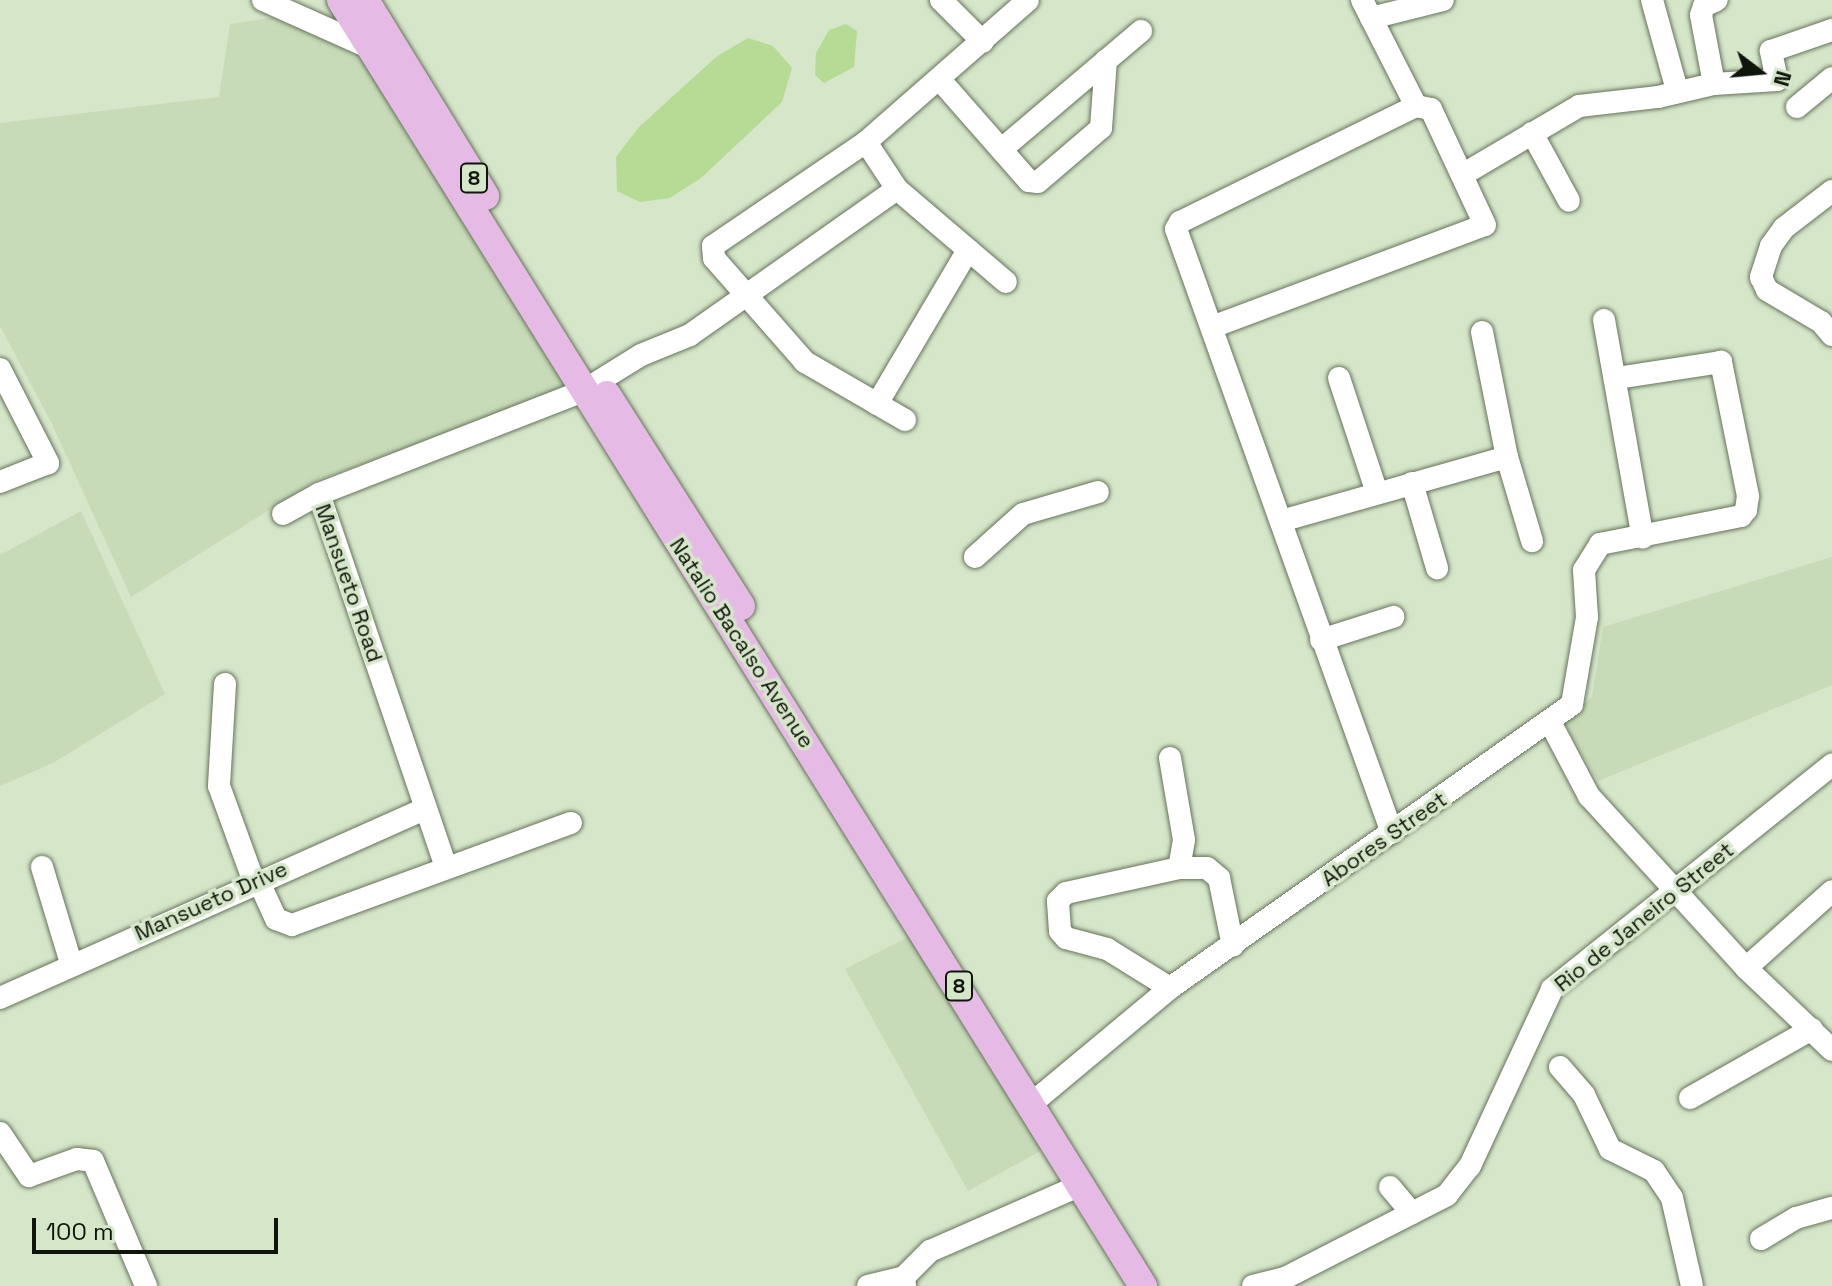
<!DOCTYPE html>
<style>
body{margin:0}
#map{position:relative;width:1832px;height:1286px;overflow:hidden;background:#d6e6c9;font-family:"Space Grotesk",sans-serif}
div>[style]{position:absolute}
.built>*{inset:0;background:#c7dbb8}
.green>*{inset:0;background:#b5db95}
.roads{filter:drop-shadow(0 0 2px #66745b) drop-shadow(0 0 2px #66745b)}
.minor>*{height:22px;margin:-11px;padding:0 11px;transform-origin:11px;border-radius:11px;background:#fff}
.major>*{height:28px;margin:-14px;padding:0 14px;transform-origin:14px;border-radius:14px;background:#e5bbe6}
span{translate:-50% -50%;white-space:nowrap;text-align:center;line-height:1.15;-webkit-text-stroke:7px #d6e6c9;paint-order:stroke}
.shield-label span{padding:2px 6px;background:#d6e6c9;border:2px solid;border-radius:6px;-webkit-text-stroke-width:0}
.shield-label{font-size:20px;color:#10150b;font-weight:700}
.street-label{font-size:22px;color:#10150b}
.north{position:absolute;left:1720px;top:32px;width:80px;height:80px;-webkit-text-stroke:6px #d6e6c9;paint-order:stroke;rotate:106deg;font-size:22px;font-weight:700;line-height:32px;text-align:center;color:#10150b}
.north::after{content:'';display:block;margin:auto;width:28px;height:36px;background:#10150b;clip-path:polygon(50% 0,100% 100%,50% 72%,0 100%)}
.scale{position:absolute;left:32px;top:1218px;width:246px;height:36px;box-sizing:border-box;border:4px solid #10150b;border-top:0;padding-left:10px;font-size:24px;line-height:28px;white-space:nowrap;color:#10150b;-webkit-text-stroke:6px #d6e6c9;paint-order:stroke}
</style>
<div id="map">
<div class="built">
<div style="clip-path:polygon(290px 15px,371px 60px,574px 386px,315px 481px,131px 597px,52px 424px,0 326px,0 123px,219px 97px,230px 24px)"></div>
<div style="clip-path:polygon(81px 511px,165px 694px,53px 763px,0 786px,0 555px)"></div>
<div style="clip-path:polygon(1832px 557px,1832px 685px,1598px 781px,1564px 722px,1592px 697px,1603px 627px)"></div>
<div style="clip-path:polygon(910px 936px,1042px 1150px,968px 1191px,845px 969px)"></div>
</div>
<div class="green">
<div style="clip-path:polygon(846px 24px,857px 31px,854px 67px,824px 83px,815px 75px,816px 53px,829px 30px)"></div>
<div style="clip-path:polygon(748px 38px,773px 46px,792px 68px,782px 102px,701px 178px,670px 198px,640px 202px,617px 191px,616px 157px,639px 127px,716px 57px)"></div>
</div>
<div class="roads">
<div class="minor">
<div style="left:263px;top:0;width:125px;rotate:24.1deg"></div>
<div style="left:941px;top:0;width:59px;rotate:45deg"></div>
<div style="left:1362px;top:0;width:119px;rotate:63deg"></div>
<div style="left:1652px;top:0;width:93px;rotate:74.5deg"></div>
<div style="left:1371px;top:18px;width:74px;rotate:-14deg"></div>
<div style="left:941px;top:81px;width:133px;rotate:48.7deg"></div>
<div style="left:1029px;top:181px;width:9px;rotate:6deg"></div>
<div style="left:1038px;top:182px;width:83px;rotate:-40.6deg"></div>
<div style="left:1101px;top:128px;width:68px;rotate:-85.8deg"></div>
<div style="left:1714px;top:84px;width:70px;rotate:-100.7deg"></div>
<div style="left:1701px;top:15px;width:9px;rotate:-72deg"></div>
<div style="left:1704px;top:6px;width:14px;rotate:-25deg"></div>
<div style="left:1797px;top:107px;width:45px;rotate:-39.6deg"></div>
<div style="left:1532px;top:133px;width:77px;rotate:61.4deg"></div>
<div style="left:866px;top:142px;width:56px;rotate:56.6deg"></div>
<div style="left:897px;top:189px;width:143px;rotate:40.5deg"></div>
<div style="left:1003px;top:148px;width:181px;rotate:-40.3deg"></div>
<div style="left:1462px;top:175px;width:136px;rotate:-30.5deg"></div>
<div style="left:1579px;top:106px;width:80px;rotate:-6.5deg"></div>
<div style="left:1658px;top:97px;width:57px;rotate:-13.1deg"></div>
<div style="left:1714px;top:84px;width:63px;rotate:-3.6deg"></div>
<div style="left:1777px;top:80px;width:30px;rotate:-102deg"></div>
<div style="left:1771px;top:51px;width:65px;rotate:-19deg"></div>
<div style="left:1832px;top:191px;width:61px;rotate:142.4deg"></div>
<div style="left:1784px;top:228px;width:22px;rotate:126deg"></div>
<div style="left:1771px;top:246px;width:33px;rotate:108deg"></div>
<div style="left:1761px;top:277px;width:14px;rotate:65deg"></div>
<div style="left:1767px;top:290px;width:63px;rotate:30.7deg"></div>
<div style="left:1821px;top:322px;width:17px;rotate:50deg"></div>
<div style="left:1604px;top:320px;width:221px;rotate:79.9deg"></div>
<div style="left:1212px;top:327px;width:291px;rotate:-20.5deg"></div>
<div style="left:1485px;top:225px;width:128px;rotate:-115deg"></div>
<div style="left:1431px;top:109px;width:15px;rotate:-169deg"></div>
<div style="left:1416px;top:106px;width:263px;rotate:153.8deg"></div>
<div style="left:1180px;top:222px;width:8px;rotate:120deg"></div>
<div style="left:1176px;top:229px;width:641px;rotate:70.32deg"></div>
<div style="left:1482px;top:332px;width:127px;rotate:78.7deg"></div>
<div style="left:1507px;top:457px;width:88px;rotate:73.4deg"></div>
<div style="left:0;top:369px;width:106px;rotate:62.9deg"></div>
<div style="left:48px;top:463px;width:52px;rotate:158.4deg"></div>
<div style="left:1339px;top:378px;width:121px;rotate:71.7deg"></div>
<div style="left:877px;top:404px;width:179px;rotate:-59.4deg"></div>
<div style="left:905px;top:420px;width:116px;rotate:-149.9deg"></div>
<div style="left:805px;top:362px;width:138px;rotate:-131.2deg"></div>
<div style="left:714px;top:258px;width:12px;rotate:-95deg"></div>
<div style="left:713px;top:246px;width:185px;rotate:-34.2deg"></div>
<div style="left:866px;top:142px;width:215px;rotate:-41.2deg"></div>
<div style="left:1412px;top:483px;width:89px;rotate:73.6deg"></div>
<div style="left:319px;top:494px;width:394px;rotate:71.2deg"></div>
<div style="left:283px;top:514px;width:41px;rotate:-29.1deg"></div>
<div style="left:319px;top:494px;width:283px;rotate:-21.3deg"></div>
<div style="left:583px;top:391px;width:68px;rotate:-31.8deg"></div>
<div style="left:641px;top:355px;width:53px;rotate:-22.2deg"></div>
<div style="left:690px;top:335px;width:253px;rotate:-35.2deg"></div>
<div style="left:1281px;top:521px;width:235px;rotate:-15.8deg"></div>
<div style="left:975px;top:557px;width:64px;rotate:-41.9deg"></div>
<div style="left:1023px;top:514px;width:78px;rotate:-16.3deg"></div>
<div style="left:1321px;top:640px;width:76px;rotate:-17.7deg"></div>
<div style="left:225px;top:684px;width:102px;rotate:93.4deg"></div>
<div style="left:219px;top:786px;width:102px;rotate:70deg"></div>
<div style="left:1550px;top:722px;width:84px;rotate:62.2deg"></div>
<div style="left:1589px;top:796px;width:233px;rotate:47.6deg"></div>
<div style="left:1746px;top:968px;width:119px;rotate:43.6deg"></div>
<div style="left:1170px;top:758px;width:83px;rotate:80.3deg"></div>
<div style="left:1184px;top:840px;width:28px;rotate:100deg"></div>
<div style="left:42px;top:867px;width:100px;rotate:73.2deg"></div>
<div style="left:258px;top:880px;width:43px;rotate:65.2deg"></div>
<div style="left:276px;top:919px;width:17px;rotate:21deg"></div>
<div style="left:292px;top:925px;width:297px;rotate:-20.1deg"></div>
<div style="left:1746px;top:968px;width:115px;rotate:-41.8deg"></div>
<div style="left:1170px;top:988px;width:74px;rotate:-148.2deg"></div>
<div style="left:1107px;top:949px;width:42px;rotate:-165deg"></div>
<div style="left:1066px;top:938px;width:9px;rotate:-131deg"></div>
<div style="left:1060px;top:931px;width:30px;rotate:-94deg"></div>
<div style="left:1058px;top:901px;width:11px;rotate:-45deg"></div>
<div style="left:1066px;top:893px;width:116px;rotate:-12.5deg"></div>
<div style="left:1179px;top:868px;width:28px"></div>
<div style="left:1207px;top:868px;width:16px;rotate:40deg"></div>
<div style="left:1219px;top:878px;width:69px;rotate:78.4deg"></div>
<div style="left:0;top:998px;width:465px;rotate:-24deg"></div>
<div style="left:1560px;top:1067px;width:37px;rotate:49deg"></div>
<div style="left:1584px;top:1095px;width:60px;rotate:64.3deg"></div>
<div style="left:1610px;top:1149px;width:49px;rotate:26.6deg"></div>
<div style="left:1654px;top:1171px;width:32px;rotate:56deg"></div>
<div style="left:1672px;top:1198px;width:90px;rotate:77.2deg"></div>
<div style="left:1690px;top:1098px;width:140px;rotate:-29.5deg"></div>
<div style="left:1031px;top:1104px;width:181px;rotate:-39.8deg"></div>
<div style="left:1170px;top:988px;width:492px;rotate:-35.2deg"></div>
<div style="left:1572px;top:704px;width:88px;rotate:-80.2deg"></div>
<div style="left:1587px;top:617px;width:47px;rotate:-93.7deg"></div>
<div style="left:1584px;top:570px;width:31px;rotate:-58deg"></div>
<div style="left:1600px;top:544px;width:144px;rotate:-11.2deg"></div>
<div style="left:1741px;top:516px;width:8px;rotate:-50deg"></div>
<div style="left:1746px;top:510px;width:14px;rotate:-82deg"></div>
<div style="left:1748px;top:496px;width:137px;rotate:-101.4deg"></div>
<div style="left:1721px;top:362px;width:105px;rotate:171.3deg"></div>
<div style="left:0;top:1133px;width:52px;rotate:56deg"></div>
<div style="left:29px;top:1176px;width:51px;rotate:-19.5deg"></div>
<div style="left:77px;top:1159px;width:16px;rotate:7deg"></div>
<div style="left:93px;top:1161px;width:136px;rotate:67deg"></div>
<div style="left:1390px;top:1187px;width:34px;rotate:50deg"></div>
<div style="left:1761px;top:1239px;width:41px;rotate:-31deg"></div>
<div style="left:1796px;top:1218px;width:37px;rotate:-16deg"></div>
<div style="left:868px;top:1286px;width:37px;rotate:-14deg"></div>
<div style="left:905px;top:1286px;width:9px;rotate:-96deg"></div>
<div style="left:904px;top:1277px;width:37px;rotate:-45deg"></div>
<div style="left:930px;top:1251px;width:165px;rotate:-23.6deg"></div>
<div style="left:1253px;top:1286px;width:33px;rotate:-14deg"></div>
<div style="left:1285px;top:1278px;width:182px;rotate:-27.1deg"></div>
<div style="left:1447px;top:1195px;width:37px;rotate:-52deg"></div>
<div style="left:1470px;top:1166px;width:195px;rotate:-65.1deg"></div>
<div style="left:1552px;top:989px;width:359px;rotate:-38.7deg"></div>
</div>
<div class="major">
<div style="left:341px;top:0;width:1516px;rotate:58.05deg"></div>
<div style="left:365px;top:0;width:230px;rotate:58.5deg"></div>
<div style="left:607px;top:395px;width:250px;rotate:57.6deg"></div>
</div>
</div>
<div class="shield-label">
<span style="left:474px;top:178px">8</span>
<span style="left:959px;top:986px">8</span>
</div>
<div class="street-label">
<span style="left:349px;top:583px;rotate:71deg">Mansueto Road</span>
<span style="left:742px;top:643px;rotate:57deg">Natalio Bacalso Avenue</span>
<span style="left:1384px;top:839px;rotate:-35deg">Abores Street</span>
<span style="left:211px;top:901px;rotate:-24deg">Mansueto Drive</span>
<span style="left:1644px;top:917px;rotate:-39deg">Rio de Janeiro Street</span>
</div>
<div class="north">N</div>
<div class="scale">100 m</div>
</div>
